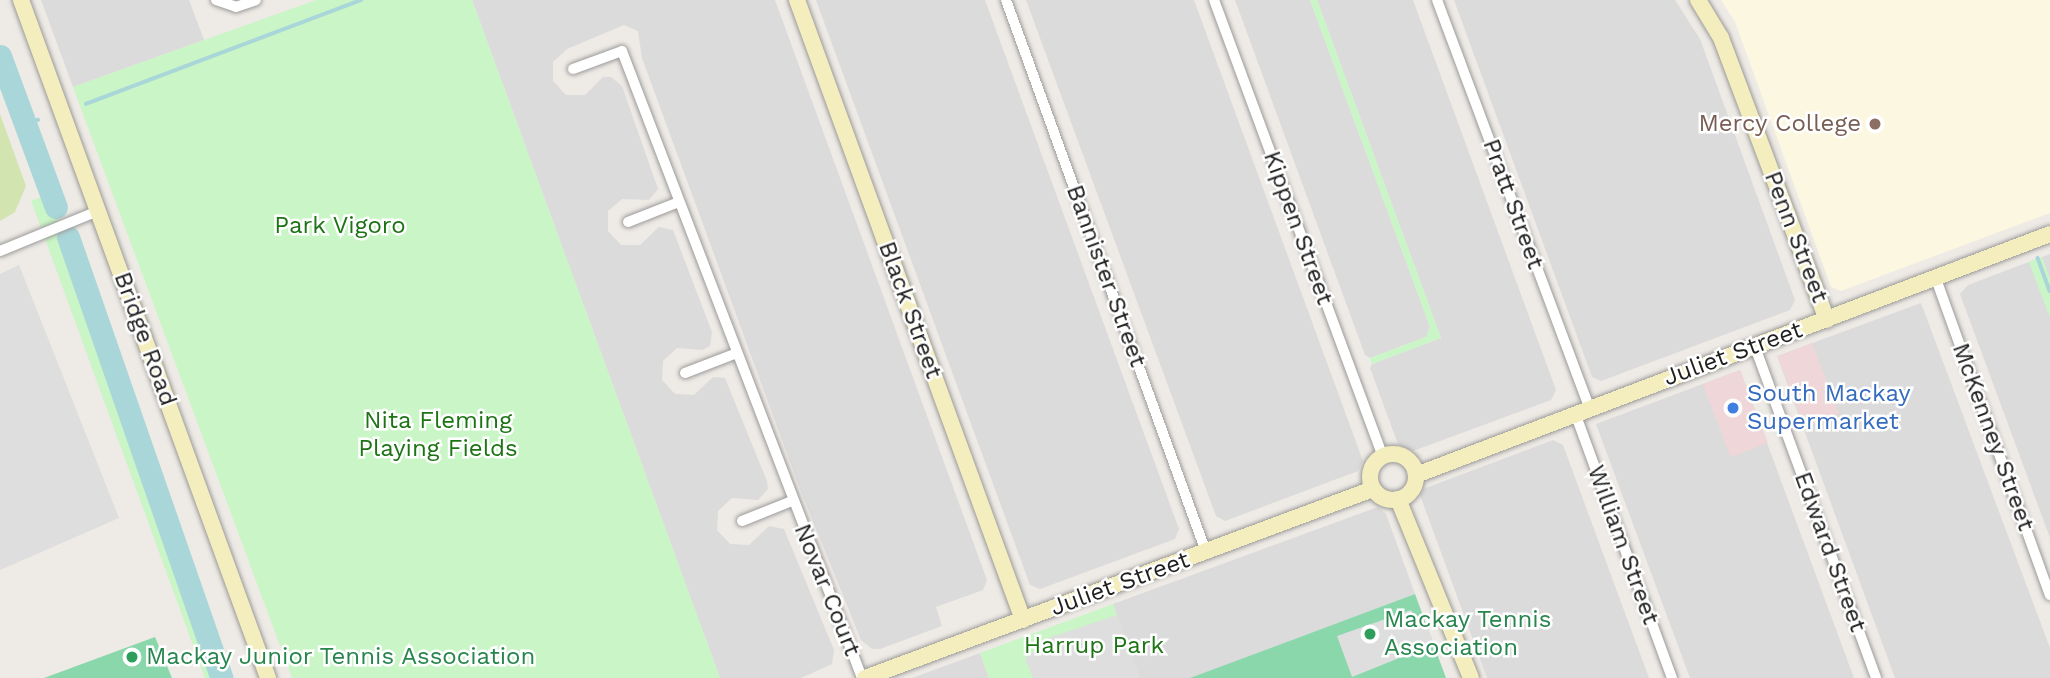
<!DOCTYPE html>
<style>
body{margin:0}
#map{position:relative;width:2050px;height:678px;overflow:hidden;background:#eeeae5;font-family:"Work Sans",sans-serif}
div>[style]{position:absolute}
.residential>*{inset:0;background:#dcdbdb}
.commercial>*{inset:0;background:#eed6d9;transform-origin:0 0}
.education>*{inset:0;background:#fcf7e0}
.grass>*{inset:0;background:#d2e4af}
.park>*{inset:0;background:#caf5c6;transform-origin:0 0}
.pitch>*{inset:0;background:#8ad7ac}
.parking>*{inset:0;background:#dedede}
.stream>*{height:3.5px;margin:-1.75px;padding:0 1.75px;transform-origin:1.75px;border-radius:1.75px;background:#a9d6d8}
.river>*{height:23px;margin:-11.5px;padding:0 11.5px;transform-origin:11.5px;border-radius:11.5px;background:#a9d6d8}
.roads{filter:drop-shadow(0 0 2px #9b9b9b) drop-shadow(0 0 2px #9b9b9b)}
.street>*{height:10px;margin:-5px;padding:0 5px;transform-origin:5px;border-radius:5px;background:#fff}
.secondary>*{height:16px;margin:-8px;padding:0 8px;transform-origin:8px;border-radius:8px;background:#f4edbd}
.secondary>.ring{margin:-8px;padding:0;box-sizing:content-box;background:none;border:16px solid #f4edbd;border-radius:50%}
.dots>*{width:19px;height:19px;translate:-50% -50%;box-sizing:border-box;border:4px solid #fff;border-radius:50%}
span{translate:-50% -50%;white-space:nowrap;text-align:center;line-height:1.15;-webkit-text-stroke:5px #fff;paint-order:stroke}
.education-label{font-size:24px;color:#785e54}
.right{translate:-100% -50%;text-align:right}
.street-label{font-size:24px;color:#1e1e1e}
.park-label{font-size:24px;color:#1d7415}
.shop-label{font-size:24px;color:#366cbe}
.left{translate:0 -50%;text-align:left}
.leisure-label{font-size:24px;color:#27864d}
</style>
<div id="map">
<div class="residential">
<div style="clip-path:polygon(41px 0,189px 0,204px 40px,73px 87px)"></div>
<div style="clip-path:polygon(472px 0,775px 0,987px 580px,983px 590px,936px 607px,942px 626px,880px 649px,872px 649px,861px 640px,800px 489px,642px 58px,638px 31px,624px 25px,567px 49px,553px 62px,553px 81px,566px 95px,585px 95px,603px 77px,611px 77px,622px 86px,658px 189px,649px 200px,622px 199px,608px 211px,608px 231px,621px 245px,640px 245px,659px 227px,673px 230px,712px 332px,710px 346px,703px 350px,677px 348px,663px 361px,662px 380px,675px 394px,694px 395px,713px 377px,725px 378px,767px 481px,768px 489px,758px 500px,732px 498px,718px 511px,717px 530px,730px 544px,749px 545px,769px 526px,784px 529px,834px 650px,832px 664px,801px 678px,720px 678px)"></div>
<div style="clip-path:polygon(816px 0,985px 0,1179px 529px,1175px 539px,1040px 589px,1030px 585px)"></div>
<div style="clip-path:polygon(1026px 0,1194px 0,1363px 461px,1358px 471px,1225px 521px,1216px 516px)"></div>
<div style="clip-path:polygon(1235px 0,1310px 0,1430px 327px,1426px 337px,1370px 358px,1365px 355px)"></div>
<div style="clip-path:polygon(1317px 0,1413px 0,1556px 390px,1551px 400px,1413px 451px,1398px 444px,1370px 368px,1372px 364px,1441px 338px)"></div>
<div style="clip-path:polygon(1454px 0,1675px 0,1700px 39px,1795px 300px,1790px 310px,1601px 381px,1592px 377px)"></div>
<div style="clip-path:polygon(2050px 254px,2050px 538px,1960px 294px,1968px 285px)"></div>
<div style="clip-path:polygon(1921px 303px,2050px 648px,2050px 678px,1895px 678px,1777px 356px)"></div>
<div style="clip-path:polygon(1740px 370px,1854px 678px,1690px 678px,1596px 424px)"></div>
<div style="clip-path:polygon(1553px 440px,1563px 445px,1649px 678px,1487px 678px,1420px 495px,1423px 489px)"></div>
<div style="clip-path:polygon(1378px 507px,1386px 514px,1415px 594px,1192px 678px,1139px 678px,1113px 604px)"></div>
<div style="clip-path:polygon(980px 653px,989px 678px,912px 678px)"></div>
</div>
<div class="commercial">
<div style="left:1812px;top:343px;width:76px;height:37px;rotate:69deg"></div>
<div style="left:1740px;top:370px;width:78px;height:40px;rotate:69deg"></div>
</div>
<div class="education">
<div style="clip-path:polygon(1721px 0,2050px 0,2050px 213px,1841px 291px,1831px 287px,1735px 22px)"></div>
</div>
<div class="grass">
<div style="clip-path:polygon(0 114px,26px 186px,15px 212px,0 221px)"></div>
</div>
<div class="park">
<div style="clip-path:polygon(316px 0,472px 0,720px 678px,292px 678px,73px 87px)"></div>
<div style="clip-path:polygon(1310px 0,1317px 0,1441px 338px,1372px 364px,1370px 358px,1426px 337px,1430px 327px)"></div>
<div style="left:50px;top:194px;width:516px;height:20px;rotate:70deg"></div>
<div style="clip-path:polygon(2042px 257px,2050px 279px,2050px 318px,2029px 262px)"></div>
<div style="clip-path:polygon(1113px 604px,1139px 678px,989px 678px,980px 653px)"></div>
</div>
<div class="pitch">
<div style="clip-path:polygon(1415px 594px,1446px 678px,1190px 678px)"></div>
<div style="clip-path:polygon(155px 637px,172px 678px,44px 678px)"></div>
</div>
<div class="parking">
<div style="clip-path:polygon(19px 265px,119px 518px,0 570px,0 274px)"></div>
<div style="clip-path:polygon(1411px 610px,1418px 626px,1426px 623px,1434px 644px,1352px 677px,1337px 636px)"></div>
<div style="clip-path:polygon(1117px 615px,1139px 678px,1033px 678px,1025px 658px,1035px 651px,1031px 644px)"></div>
</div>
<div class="stream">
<div style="left:86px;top:104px;width:294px;rotate:-20.7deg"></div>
<div style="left:26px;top:125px;width:13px;rotate:-23deg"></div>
<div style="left:2038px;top:258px;width:35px;rotate:70deg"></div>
</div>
<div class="river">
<div style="left:0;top:56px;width:161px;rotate:69.7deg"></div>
<div style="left:68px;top:237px;width:467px;rotate:70.8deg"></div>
</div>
<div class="roads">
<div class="street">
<div style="left:216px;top:0;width:21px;rotate:19deg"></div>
<div style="left:236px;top:7px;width:21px;rotate:-19deg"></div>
<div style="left:1006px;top:0;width:587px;rotate:70.08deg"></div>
<div style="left:1214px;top:0;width:486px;rotate:69.7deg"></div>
<div style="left:1437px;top:0;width:434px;rotate:69.5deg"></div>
<div style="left:573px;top:69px;width:52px;rotate:-20.2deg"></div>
<div style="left:622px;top:51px;width:671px;rotate:69.05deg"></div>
<div style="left:628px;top:222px;width:55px;rotate:-21.4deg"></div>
<div style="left:0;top:251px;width:106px;rotate:-22.2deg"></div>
<div style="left:1936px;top:279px;width:336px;rotate:70.2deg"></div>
<div style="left:1755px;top:347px;width:352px;rotate:69.9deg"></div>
<div style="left:685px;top:373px;width:56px;rotate:-21deg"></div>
<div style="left:1575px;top:413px;width:282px;rotate:69.9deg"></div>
<div style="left:742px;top:521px;width:54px;rotate:-21.8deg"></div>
</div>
<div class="secondary">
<div style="left:21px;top:0;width:722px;rotate:69.98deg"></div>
<div style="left:797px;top:0;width:660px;rotate:69.97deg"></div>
<div style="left:1698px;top:0;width:44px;rotate:58.8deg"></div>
<div style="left:1721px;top:38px;width:301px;rotate:69.4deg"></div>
<div class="ring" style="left:1370px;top:454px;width:30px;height:30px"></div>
<div style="left:1416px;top:475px;width:678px;rotate:-20.81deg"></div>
<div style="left:1398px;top:499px;width:193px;rotate:67.8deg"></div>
<div style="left:865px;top:678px;width:542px;rotate:-20.41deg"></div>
</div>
</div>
<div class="dots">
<div style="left:1875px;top:124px;background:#8d6e63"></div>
<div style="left:1733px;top:408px;background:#3f7fe0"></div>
<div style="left:1370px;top:634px;background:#2e9e5b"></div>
<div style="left:132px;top:657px;background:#2e9e5b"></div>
</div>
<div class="education-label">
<span class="right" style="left:1861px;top:124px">Mercy College</span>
</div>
<div class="street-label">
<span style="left:1513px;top:204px;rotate:70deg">Pratt Street</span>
<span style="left:1298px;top:228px;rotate:70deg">Kippen Street</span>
<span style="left:1796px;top:237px;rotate:69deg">Penn Street</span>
<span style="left:1106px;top:276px;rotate:70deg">Bannister Street</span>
<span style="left:910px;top:310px;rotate:70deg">Black Street</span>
<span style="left:145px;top:339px;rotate:70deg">Bridge Road</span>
<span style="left:1733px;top:354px;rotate:-20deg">Juliet Street</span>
<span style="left:1993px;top:437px;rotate:70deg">McKenney Street</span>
<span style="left:1623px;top:545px;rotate:70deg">William Street</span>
<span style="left:1830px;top:552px;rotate:70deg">Edward Street</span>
<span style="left:1120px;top:584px;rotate:-20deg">Juliet Street</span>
<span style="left:827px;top:590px;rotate:68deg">Novar Court</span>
</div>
<div class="park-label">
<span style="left:340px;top:226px">Park Vigoro</span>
<span style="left:438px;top:435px">Nita Fleming<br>Playing Fields</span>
<span style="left:1094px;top:646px">Harrup Park</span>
</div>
<div class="shop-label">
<span class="left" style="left:1747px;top:408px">South Mackay<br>Supermarket</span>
</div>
<div class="leisure-label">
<span class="left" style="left:1384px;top:634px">Mackay Tennis<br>Association</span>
<span class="left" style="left:146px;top:657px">Mackay Junior Tennis Association</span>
</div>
</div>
